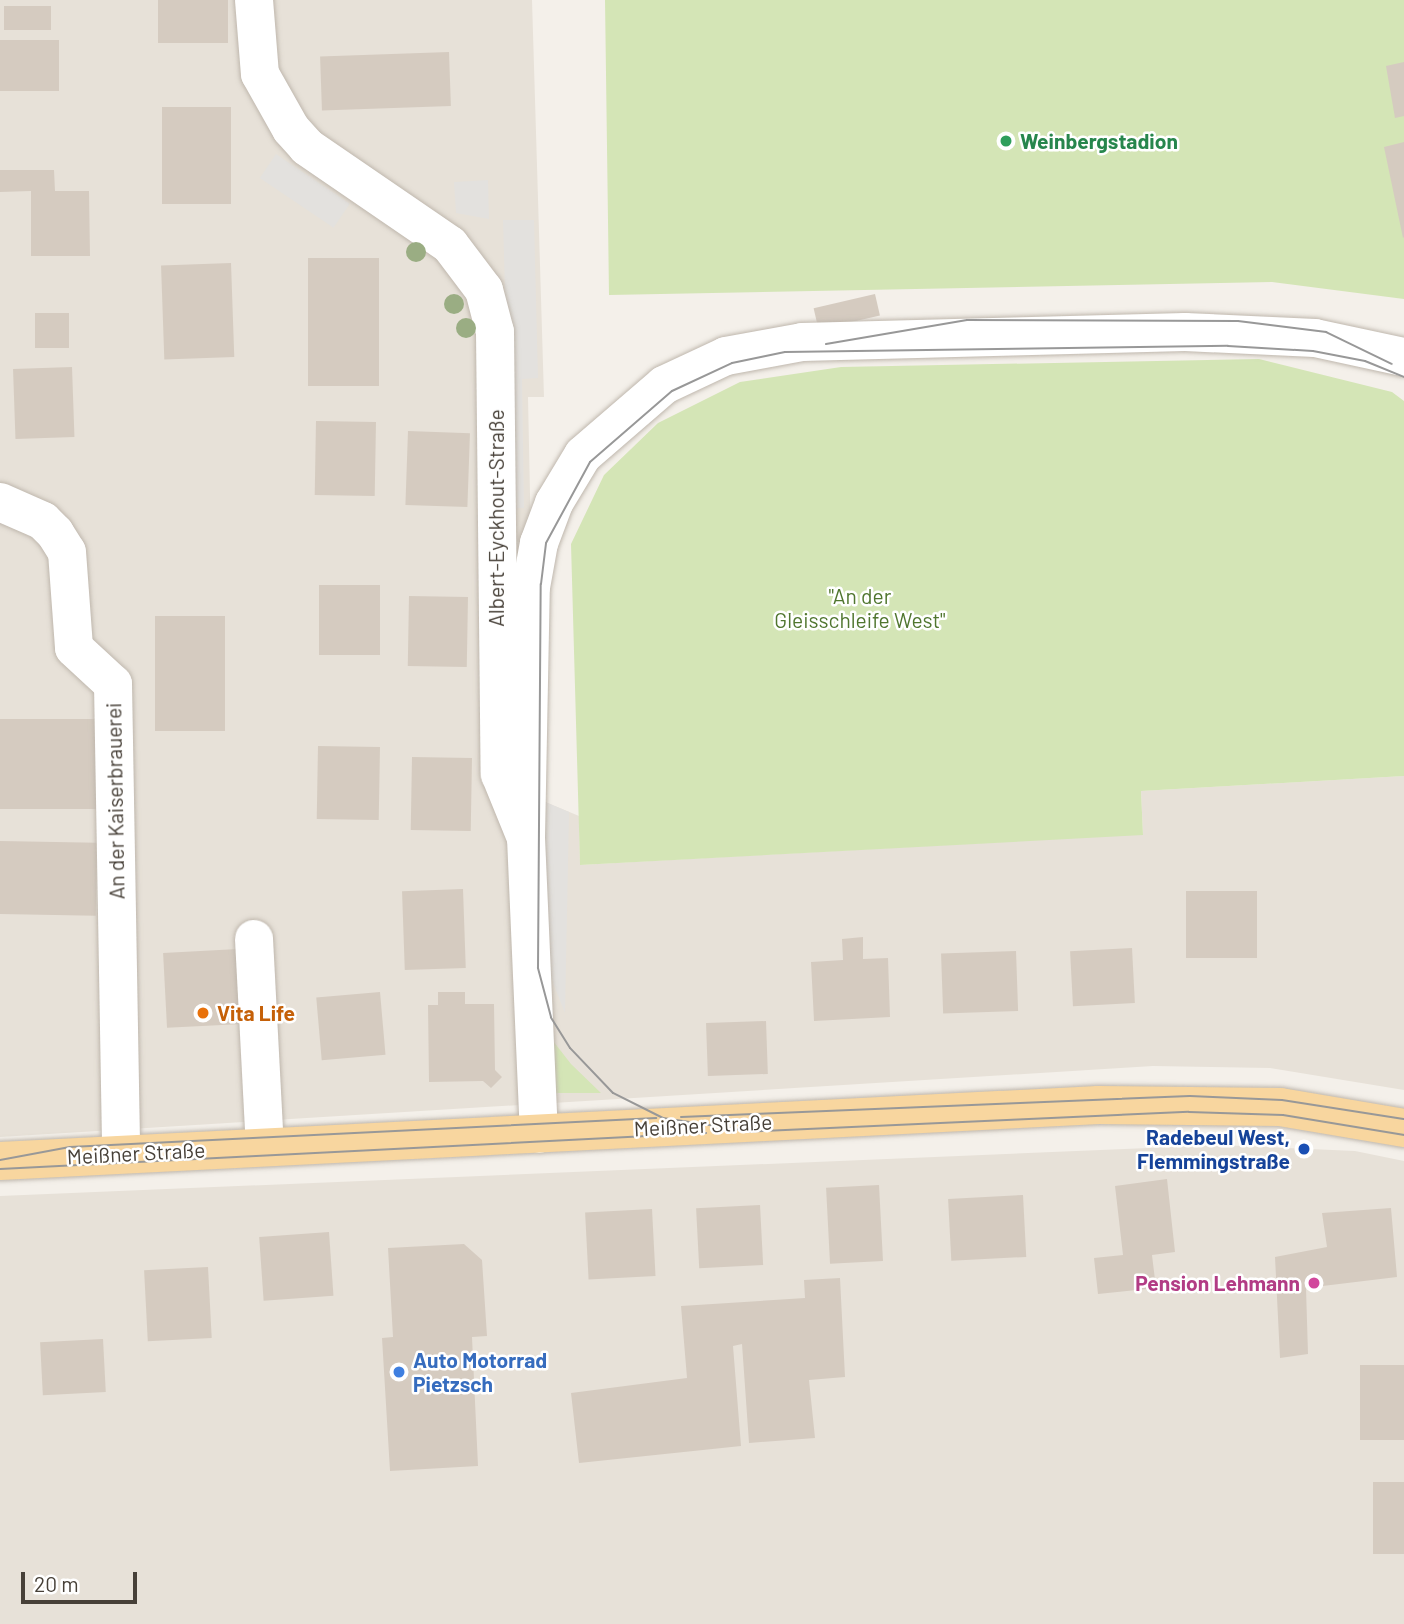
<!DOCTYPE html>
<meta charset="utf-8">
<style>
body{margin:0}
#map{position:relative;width:1404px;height:1624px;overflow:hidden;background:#f4f0ea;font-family:Barlow,sans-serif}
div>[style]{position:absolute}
.residential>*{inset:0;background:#e7e1d8}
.green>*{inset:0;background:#d4e5b6}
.parking>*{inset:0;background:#e3e1de;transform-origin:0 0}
.building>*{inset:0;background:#d5cbc0;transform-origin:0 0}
.roads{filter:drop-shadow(0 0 2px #bfb7ad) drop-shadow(0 0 2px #bfb7ad)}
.minor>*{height:38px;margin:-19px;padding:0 19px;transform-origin:19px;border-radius:19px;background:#fff}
.major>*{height:38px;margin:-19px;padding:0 19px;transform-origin:19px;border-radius:19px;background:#f8d69f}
.tram>*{height:2px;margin:-1px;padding:0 1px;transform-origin:1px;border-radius:1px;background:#989898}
.trees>*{width:20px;height:20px;margin:-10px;border-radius:50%;background:#9aad83}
.dots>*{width:19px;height:19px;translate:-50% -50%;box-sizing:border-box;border:4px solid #fff;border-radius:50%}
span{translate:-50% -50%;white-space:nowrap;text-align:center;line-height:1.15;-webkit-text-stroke:5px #fff;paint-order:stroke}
.leisure-label{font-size:21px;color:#27864d;font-weight:700}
.left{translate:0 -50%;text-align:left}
.street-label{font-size:21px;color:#474038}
.park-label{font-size:21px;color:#50762f}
.food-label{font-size:21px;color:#c56008;font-weight:700}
.transit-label{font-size:21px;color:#164399;font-weight:700}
.right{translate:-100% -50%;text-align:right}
.hotel-label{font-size:21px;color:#b23c85;font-weight:700}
.shop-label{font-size:21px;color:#366cbe;font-weight:700}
.scale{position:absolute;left:21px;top:1572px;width:116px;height:32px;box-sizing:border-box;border:4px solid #474038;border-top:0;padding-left:9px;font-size:21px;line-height:24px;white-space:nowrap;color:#474038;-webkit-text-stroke:5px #fff;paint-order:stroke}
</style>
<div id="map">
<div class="residential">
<div style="clip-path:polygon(0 0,532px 0,544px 397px,528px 397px,531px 542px,512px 542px,543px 801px,579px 816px,580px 865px,1143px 834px,1141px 791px,1404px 776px,1404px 1090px,1270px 1068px,1153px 1066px,0 1137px)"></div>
<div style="clip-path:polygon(1221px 1145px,1355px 1151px,1404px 1161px,1404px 1624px,0 1624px,0 1196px)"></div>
</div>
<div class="green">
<div style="clip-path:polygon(605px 0,1404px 0,1404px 299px,1272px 282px,609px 295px)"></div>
<div style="clip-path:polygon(1259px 359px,1392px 392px,1404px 401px,1404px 776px,1141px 791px,1143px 835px,580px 865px,571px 544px,604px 475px,658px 423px,740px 382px,841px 367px)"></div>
<div style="clip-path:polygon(550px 1037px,571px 1064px,601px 1093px,555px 1093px)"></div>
</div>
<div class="parking">
<div style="left:276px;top:154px;width:89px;height:29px;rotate:34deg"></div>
<div style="clip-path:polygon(488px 180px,489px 219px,456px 213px,454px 182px)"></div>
<div style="clip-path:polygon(503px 220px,534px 220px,538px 378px,522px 379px,524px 508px,511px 508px)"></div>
<div style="clip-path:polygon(543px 801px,569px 812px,565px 1013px,548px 970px)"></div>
</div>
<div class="building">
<div style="left:158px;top:0;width:70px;height:43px"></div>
<div style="left:4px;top:6px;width:47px;height:24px"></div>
<div style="left:0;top:40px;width:59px;height:51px"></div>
<div style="left:449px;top:52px;width:54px;height:129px;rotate:88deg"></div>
<div style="clip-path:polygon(1404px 62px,1404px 116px,1395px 118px,1386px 66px)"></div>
<div style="left:162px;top:107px;width:69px;height:97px"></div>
<div style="clip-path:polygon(1404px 142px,1404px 237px,1403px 238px,1384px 147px)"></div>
<div style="clip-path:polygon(0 170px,54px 170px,55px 191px,89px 191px,90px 256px,31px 256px,31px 191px,0 192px)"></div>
<div style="left:308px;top:258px;width:71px;height:128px"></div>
<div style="left:231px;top:263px;width:94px;height:70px;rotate:88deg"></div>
<div style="left:875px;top:294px;width:22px;height:63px;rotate:77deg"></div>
<div style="left:35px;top:313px;width:34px;height:35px"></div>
<div style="left:72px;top:367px;width:70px;height:59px;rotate:88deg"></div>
<div style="left:316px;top:421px;width:60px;height:74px;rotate:1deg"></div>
<div style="left:408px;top:431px;width:62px;height:74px;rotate:2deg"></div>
<div style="left:319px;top:585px;width:61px;height:70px"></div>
<div style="left:409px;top:596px;width:59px;height:70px;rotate:1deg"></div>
<div style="left:155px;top:616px;width:70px;height:115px"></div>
<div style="left:0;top:719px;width:98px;height:90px"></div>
<div style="left:318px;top:746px;width:62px;height:73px;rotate:1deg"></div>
<div style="left:412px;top:757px;width:60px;height:73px;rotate:1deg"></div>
<div style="left:0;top:841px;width:97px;height:73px;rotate:1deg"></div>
<div style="left:463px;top:889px;width:79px;height:61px;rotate:88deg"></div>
<div style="left:1186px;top:891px;width:71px;height:67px"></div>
<div style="clip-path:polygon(863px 937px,863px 959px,888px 958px,890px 1017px,814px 1021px,811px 962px,843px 960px,842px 939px)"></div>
<div style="left:1132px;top:948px;width:55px;height:62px;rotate:87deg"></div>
<div style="left:238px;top:949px;width:75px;height:75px;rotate:87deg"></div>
<div style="left:1016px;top:951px;width:60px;height:75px;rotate:88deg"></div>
<div style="left:380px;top:992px;width:63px;height:64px;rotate:85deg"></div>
<div style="clip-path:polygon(438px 992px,465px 992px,465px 1004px,494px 1004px,495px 1070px,502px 1077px,491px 1088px,483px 1081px,429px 1082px,428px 1005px,438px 1005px)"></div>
<div style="left:766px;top:1021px;width:53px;height:60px;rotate:88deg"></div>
<div style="clip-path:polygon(1167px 1179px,1175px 1252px,1152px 1255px,1156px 1288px,1098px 1294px,1094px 1258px,1123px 1255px,1115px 1186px)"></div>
<div style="left:879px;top:1185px;width:76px;height:53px;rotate:87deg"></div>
<div style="left:1023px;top:1195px;width:62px;height:75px;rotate:87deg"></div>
<div style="left:760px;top:1205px;width:60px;height:64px;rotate:87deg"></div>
<div style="clip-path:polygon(1391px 1208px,1397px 1277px,1306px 1288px,1308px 1354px,1280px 1358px,1275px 1257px,1327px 1247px,1322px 1213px)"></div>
<div style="left:652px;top:1209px;width:67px;height:67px;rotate:87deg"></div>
<div style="left:329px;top:1232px;width:64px;height:70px;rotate:86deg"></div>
<div style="clip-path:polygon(464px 1244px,482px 1260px,487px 1336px,472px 1337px,478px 1466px,390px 1471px,382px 1338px,393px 1337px,388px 1248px)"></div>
<div style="left:208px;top:1267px;width:71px;height:64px;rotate:87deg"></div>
<div style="clip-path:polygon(840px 1278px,845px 1377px,809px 1380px,815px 1438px,749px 1443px,742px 1344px,733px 1346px,741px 1446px,579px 1463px,571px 1393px,687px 1378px,681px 1306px,805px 1298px,804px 1280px)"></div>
<div style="left:103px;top:1339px;width:53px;height:63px;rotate:87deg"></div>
<div style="left:1404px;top:1365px;width:75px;height:44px;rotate:90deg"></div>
<div style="left:1404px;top:1482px;width:72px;height:31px;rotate:90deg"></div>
</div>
<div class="roads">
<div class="minor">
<div style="left:254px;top:0;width:74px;rotate:85.4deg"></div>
<div style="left:260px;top:74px;width:63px;rotate:60.6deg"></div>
<div style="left:291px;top:129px;width:24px;rotate:48deg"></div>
<div style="left:307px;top:147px;width:173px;rotate:34.4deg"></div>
<div style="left:450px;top:245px;width:56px;rotate:52.9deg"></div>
<div style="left:484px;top:290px;width:43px;rotate:75.3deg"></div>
<div style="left:495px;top:332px;width:442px;rotate:89.4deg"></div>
<div style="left:500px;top:774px;width:69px;rotate:67.9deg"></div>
<div style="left:526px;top:838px;width:296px;rotate:87.5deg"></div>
<div style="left:0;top:502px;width:47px;rotate:23.8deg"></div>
<div style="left:43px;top:521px;width:17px;rotate:45deg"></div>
<div style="left:55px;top:533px;width:22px;rotate:58deg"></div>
<div style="left:67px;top:552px;width:96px;rotate:85.8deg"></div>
<div style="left:74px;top:648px;width:53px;rotate:42.7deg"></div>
<div style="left:113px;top:684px;width:470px;rotate:89deg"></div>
<div style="left:526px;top:838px;width:251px;rotate:-88.9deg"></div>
<div style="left:531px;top:587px;width:45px;rotate:-79.7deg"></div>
<div style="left:539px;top:543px;width:43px;rotate:-69.4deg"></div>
<div style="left:554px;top:503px;width:56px;rotate:-58.9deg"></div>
<div style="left:583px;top:455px;width:107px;rotate:-40.8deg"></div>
<div style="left:664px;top:385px;width:68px;rotate:-25.1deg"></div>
<div style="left:726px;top:356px;width:77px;rotate:-10.4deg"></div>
<div style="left:802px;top:342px;width:383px;rotate:-1.5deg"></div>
<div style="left:1185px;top:332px;width:130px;rotate:2.6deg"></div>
<div style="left:1315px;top:338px;width:91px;rotate:12.1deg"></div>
<div style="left:254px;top:939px;width:208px;rotate:87deg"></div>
</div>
<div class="major">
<div style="left:0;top:1161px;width:1100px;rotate:-2.92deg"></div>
<div style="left:1099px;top:1105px;width:181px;rotate:0.6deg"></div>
<div style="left:1280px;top:1107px;width:126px;rotate:9.6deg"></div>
</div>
</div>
<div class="tram">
<div style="left:826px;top:344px;width:143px;rotate:-9.7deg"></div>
<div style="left:967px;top:320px;width:271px;rotate:0.2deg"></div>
<div style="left:1238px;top:321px;width:89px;rotate:7.1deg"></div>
<div style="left:1326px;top:332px;width:73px;rotate:25.9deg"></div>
<div style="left:681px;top:1117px;width:509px;rotate:-2.36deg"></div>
<div style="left:1190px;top:1096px;width:92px;rotate:2.5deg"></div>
<div style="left:1282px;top:1100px;width:123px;rotate:8.9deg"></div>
<div style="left:749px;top:1131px;width:87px;rotate:-171.4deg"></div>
<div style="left:663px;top:1118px;width:56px;rotate:-153.4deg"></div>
<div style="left:613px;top:1093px;width:62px;rotate:-133.7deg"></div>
<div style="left:570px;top:1048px;width:36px;rotate:-122deg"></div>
<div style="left:551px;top:1017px;width:51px;rotate:-104.9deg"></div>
<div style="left:538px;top:968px;width:384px;rotate:-89.6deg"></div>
<div style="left:541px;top:584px;width:41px;rotate:-83deg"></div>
<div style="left:546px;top:543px;width:92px;rotate:-61.5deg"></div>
<div style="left:590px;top:462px;width:108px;rotate:-40.9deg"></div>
<div style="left:672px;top:391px;width:66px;rotate:-25deg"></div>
<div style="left:732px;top:363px;width:54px;rotate:-11.7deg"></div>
<div style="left:785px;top:352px;width:443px;rotate:-0.8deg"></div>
<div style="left:1228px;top:346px;width:85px;rotate:3.4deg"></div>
<div style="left:1313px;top:351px;width:53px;rotate:10.9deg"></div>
<div style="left:1365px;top:361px;width:42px;rotate:22.3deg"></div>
<div style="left:741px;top:1132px;width:448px;rotate:-2.6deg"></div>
<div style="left:1189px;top:1112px;width:94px;rotate:1.8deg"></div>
<div style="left:1283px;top:1115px;width:123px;rotate:9.4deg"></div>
<div style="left:0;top:1160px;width:71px;rotate:-10.5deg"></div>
<div style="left:70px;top:1147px;width:587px;rotate:-2.83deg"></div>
<div style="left:0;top:1169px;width:707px;rotate:-2.92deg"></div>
</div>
<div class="trees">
<div style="left:416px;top:252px"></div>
<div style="left:454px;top:304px"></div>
<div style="left:466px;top:328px"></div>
</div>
<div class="dots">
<div style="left:1006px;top:141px;background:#2e9e5b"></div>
<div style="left:203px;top:1013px;background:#e8710a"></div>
<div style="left:1304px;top:1149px;background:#1a4fb4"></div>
<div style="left:1314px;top:1283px;background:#d1479c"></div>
<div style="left:399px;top:1372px;background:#3f7fe0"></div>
</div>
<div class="leisure-label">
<span class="left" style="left:1020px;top:141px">Weinbergstadion</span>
</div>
<div class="street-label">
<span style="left:496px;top:518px;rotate:-90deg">Albert-Eyckhout-Straße</span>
<span style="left:115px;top:801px;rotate:-91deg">An der Kaiserbrauerei</span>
<span style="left:703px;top:1125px;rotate:-3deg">Meißner Straße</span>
<span style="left:136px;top:1153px;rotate:-3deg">Meißner Straße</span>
</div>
<div class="park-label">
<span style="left:860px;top:608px">"An der<br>Gleisschleife West"</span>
</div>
<div class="food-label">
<span class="left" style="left:217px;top:1013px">Vita Life</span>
</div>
<div class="transit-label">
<span class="right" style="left:1290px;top:1149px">Radebeul West,<br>Flemmingstraße</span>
</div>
<div class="hotel-label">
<span class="right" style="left:1300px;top:1283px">Pension Lehmann</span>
</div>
<div class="shop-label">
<span class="left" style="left:413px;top:1372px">Auto Motorrad<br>Pietzsch</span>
</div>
<div class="scale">20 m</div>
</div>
